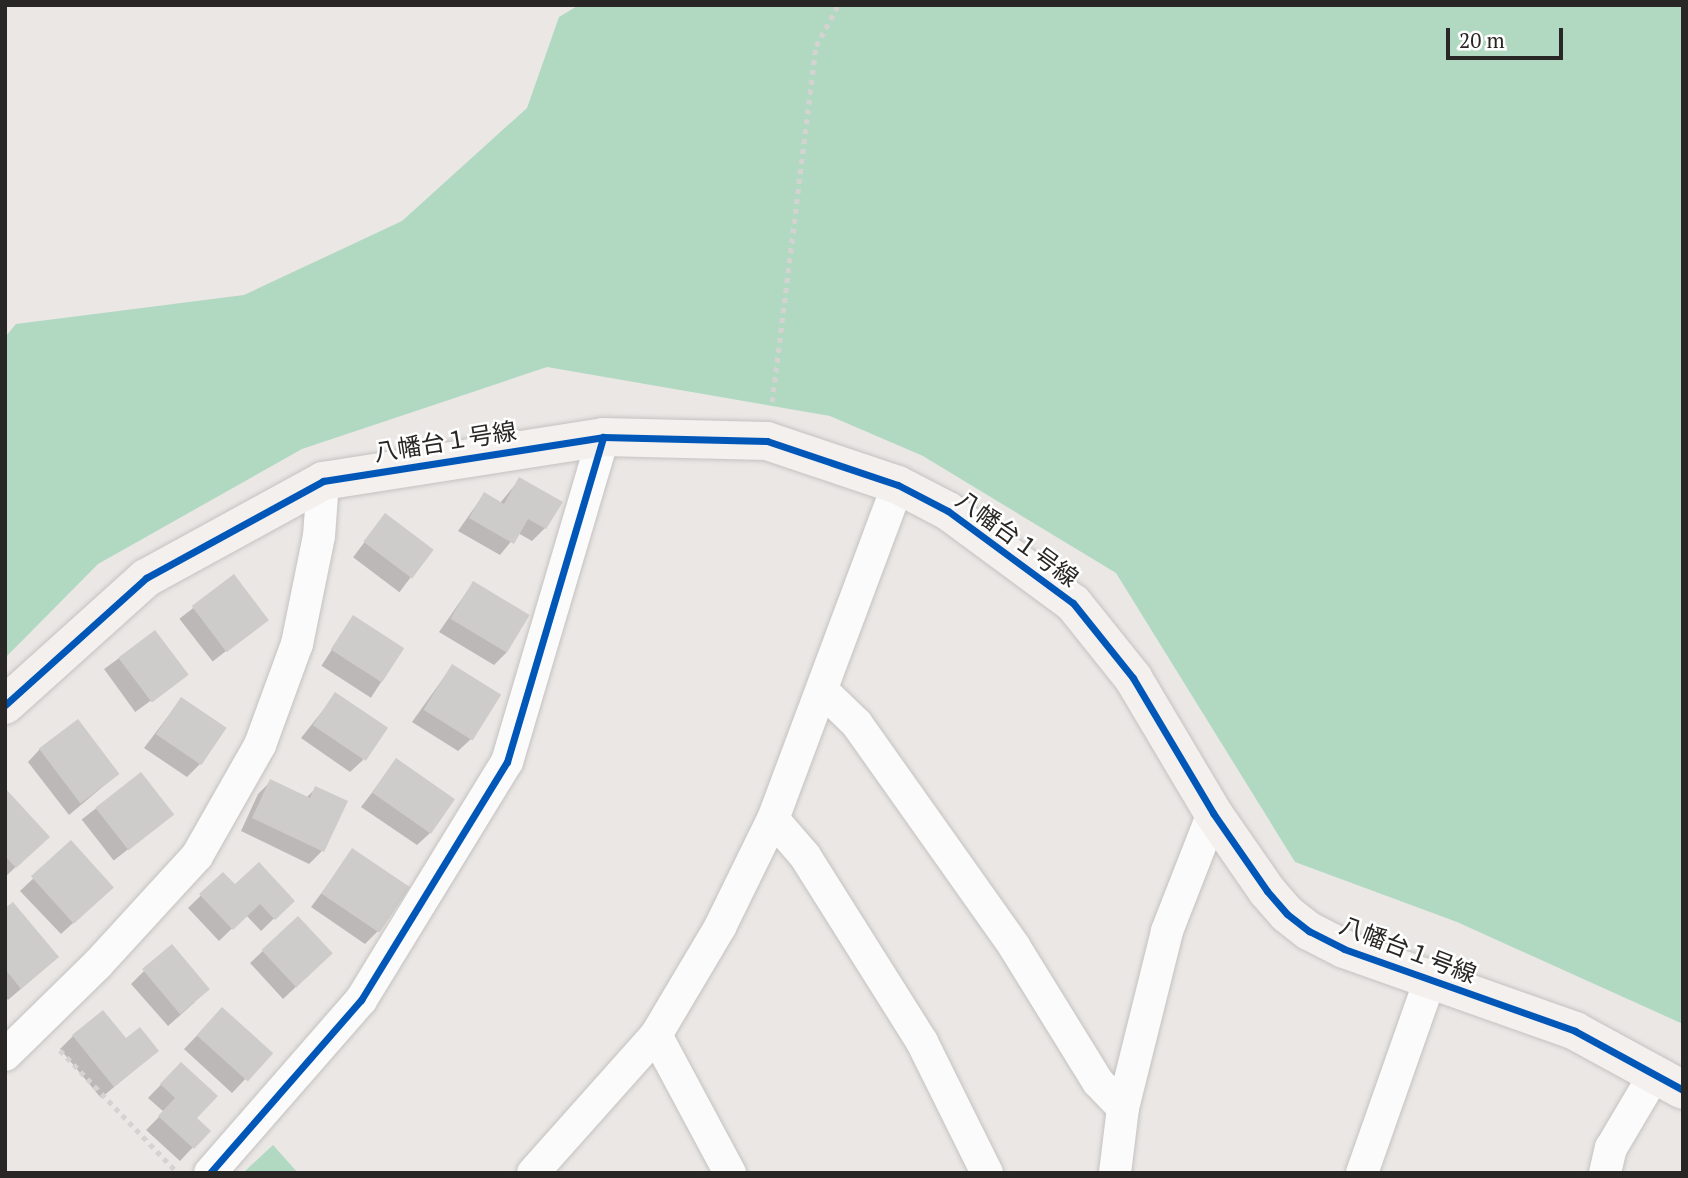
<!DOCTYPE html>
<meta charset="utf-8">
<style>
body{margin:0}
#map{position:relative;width:1688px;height:1178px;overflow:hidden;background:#eae7e5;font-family:"PT Serif","Noto Sans JP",serif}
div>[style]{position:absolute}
.green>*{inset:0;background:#b1d9c1}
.shadow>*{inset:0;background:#0003;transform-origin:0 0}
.building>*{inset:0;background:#ceccca;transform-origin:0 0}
.path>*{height:4.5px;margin-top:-2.25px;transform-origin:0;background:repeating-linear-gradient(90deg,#d4d3d1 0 5px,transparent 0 10px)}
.roads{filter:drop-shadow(0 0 2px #c4c2c0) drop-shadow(0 0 2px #c4c2c0)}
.street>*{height:32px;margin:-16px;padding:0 16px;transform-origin:16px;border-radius:16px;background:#fcfbfb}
.secondary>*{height:38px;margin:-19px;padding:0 19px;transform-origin:19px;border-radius:19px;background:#f3f0ee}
.cycleway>*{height:7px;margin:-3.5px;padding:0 3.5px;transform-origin:3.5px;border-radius:3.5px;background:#0057b8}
span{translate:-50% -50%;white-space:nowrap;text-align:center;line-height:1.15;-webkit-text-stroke:5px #fff;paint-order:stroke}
.street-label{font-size:24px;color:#292725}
.frame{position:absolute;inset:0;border:7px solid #292725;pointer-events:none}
.scale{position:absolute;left:1446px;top:28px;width:117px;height:32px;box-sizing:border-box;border:4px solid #292725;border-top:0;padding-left:9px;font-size:21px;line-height:24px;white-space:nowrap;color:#292725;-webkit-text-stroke:5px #fff;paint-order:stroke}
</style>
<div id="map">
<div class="green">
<div style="clip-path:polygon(579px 5px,1683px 5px,1683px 1024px,1457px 922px,1295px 862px,1116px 573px,923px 456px,830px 416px,547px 367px,302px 449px,98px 564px,5px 658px,5px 337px,16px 324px,244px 295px,402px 221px,527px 108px,559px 17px)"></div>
<div style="clip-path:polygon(273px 1145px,298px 1173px,243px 1173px)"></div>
</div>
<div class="shadow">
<div style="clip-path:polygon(519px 480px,545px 528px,532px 541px,518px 533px,500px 555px,458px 531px,484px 494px,500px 503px)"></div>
<div style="left:385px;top:515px;width:58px;height:53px;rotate:37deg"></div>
<div style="left:233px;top:577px;width:54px;height:68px;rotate:52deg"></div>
<div style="clip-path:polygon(473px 583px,507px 652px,494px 665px,439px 632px)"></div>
<div style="left:353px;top:617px;width:59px;height:58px;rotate:33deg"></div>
<div style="left:155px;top:632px;width:53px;height:63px;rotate:54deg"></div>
<div style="clip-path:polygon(452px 666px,471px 739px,458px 751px,412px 722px)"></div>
<div style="clip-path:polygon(336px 694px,363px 760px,350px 772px,301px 738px)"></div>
<div style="clip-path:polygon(181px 699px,200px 764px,187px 777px,144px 748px)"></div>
<div style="clip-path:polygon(40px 749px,118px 774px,69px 815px,28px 762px)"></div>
<div style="clip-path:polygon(397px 760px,430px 833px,417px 845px,361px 807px)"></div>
<div style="left:140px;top:774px;width:52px;height:74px;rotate:52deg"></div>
<div style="clip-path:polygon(271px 781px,306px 798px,316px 788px,322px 851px,309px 864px,241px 831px,258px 794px)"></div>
<div style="clip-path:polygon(5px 791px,35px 849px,5px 877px)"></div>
<div style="clip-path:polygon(71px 843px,99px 899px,61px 934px,20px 891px)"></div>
<div style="clip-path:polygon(353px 851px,378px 931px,365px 944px,311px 907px)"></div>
<div style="clip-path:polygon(223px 874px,235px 887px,292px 901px,261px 931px,246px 915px,219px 941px,188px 908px)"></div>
<div style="clip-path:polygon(5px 911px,44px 969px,8px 1000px,5px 997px)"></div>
<div style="clip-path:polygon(298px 918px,318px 966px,283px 999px,250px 963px)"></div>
<div style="clip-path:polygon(144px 971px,195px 1002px,168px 1026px,131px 984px)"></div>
<div style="clip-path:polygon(210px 1022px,270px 1053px,232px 1093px,184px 1049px)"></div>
<div style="clip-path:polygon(73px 1036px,126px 1041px,157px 1051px,101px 1098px,60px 1049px)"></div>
<div style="clip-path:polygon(181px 1064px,195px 1118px,208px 1131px,180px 1161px,146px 1130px,164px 1112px,148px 1098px)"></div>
</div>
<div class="building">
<div style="clip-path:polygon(519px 477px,563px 502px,546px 529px,528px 519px,514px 544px,469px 518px,484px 492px,504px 504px)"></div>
<div style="left:385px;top:513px;width:61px;height:36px;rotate:37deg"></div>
<div style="left:234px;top:574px;width:58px;height:53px;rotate:53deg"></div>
<div style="left:473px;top:581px;width:66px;height:44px;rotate:31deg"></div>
<div style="left:353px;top:615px;width:61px;height:41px;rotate:33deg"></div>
<div style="left:155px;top:630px;width:56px;height:46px;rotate:53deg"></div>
<div style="left:452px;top:664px;width:58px;height:54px;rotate:32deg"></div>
<div style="left:335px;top:692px;width:64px;height:40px;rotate:34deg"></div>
<div style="left:181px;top:697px;width:55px;height:45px;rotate:34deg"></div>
<div style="left:78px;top:719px;width:69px;height:49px;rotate:53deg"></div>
<div style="left:396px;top:758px;width:72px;height:42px;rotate:35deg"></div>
<div style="left:141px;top:772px;width:54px;height:58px;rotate:52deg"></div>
<div style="clip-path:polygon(270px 779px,310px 798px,315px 786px,348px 801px,324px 852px,252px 818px)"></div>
<div style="clip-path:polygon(5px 788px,50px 837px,16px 868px,5px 856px)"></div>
<div style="left:71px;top:840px;width:64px;height:54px;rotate:48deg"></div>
<div style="left:352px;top:848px;width:70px;height:55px;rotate:34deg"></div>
<div style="clip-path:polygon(259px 862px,295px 901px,275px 920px,260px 904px,233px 930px,199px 894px,223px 872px,235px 884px)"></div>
<div style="clip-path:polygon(13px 902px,59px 957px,21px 989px,5px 969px,5px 908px)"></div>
<div style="left:298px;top:916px;width:51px;height:50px;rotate:47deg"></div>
<div style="left:172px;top:944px;width:59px;height:39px;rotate:50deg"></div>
<div style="left:222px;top:1007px;width:69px;height:38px;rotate:42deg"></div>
<div style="clip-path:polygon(103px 1010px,126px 1038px,140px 1027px,159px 1051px,114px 1087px,72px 1035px)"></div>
<div style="clip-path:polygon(181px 1062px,218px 1096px,197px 1118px,211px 1131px,194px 1149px,158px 1116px,175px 1098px,160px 1084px)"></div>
</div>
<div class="path">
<div style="left:772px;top:402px;width:359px;rotate:-83deg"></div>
<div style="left:816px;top:46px;width:47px;rotate:-61.8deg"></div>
<div style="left:60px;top:1050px;width:166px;rotate:46.2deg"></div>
</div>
<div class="roads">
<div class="street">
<div style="left:823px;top:691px;width:47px;rotate:44.1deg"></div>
<div style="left:857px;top:724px;width:272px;rotate:54.7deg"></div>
<div style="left:1014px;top:946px;width:160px;rotate:58.3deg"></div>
<div style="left:1098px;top:1082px;width:36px;rotate:46deg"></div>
<div style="left:773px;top:819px;width:49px;rotate:49.1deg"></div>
<div style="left:805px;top:856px;width:220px;rotate:57.8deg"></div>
<div style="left:922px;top:1042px;width:146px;rotate:63.6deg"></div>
<div style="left:656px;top:1035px;width:157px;rotate:61.8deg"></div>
<div style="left:5px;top:1055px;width:129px;rotate:-44.4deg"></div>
<div style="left:97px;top:965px;width:148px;rotate:-47.5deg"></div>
<div style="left:197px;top:856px;width:128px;rotate:-60.4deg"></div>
<div style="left:260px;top:745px;width:108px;rotate:-69.9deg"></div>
<div style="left:297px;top:644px;width:110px;rotate:-78.5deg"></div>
<div style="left:319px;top:536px;width:55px;rotate:-85.8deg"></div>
<div style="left:210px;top:1173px;width:230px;rotate:-48.9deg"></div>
<div style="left:361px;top:1000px;width:279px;rotate:-58.5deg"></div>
<div style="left:507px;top:762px;width:339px;rotate:-73.5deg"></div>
<div style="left:533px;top:1173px;width:185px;rotate:-48.3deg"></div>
<div style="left:656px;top:1035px;width:126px;rotate:-59.3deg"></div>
<div style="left:720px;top:927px;width:120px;rotate:-63.9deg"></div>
<div style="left:773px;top:819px;width:357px;rotate:-69.5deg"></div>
<div style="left:1115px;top:1173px;width:65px;rotate:-83deg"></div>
<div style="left:1123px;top:1108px;width:182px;rotate:-76deg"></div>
<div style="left:1167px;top:931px;width:127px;rotate:-68.7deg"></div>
<div style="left:1362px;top:1173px;width:205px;rotate:-70.6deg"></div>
<div style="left:1605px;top:1173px;width:26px;rotate:-77deg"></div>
<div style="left:1611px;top:1148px;width:88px;rotate:-59.4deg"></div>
</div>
<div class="secondary">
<div style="left:5px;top:705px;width:190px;rotate:-42deg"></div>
<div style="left:146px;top:578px;width:202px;rotate:-28.7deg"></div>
<div style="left:323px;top:481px;width:283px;rotate:-8.9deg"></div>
<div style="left:603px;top:437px;width:164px;rotate:1.4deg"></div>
<div style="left:767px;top:441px;width:138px;rotate:18.6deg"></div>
<div style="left:898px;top:485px;width:56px;rotate:27.5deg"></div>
<div style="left:948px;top:511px;width:155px;rotate:36.4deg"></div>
<div style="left:1073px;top:603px;width:96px;rotate:51.3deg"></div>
<div style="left:1133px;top:678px;width:157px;rotate:59.3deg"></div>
<div style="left:1213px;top:813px;width:95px;rotate:55.3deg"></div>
<div style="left:1267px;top:891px;width:30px;rotate:49deg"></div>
<div style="left:1287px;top:914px;width:28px;rotate:38deg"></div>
<div style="left:1309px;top:931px;width:39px;rotate:27deg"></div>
<div style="left:1344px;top:949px;width:245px;rotate:19.5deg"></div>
<div style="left:1575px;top:1031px;width:123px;rotate:28.6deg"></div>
</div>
</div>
<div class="cycleway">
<div style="left:5px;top:705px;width:190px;rotate:-42deg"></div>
<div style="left:146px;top:578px;width:202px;rotate:-28.7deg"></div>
<div style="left:323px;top:481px;width:283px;rotate:-8.9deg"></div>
<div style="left:603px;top:437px;width:164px;rotate:1.4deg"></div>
<div style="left:767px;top:441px;width:138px;rotate:18.6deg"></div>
<div style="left:898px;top:485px;width:56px;rotate:27.5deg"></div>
<div style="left:948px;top:511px;width:155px;rotate:36.4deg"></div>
<div style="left:1073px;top:603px;width:96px;rotate:51.3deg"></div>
<div style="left:1133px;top:678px;width:157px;rotate:59.3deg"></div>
<div style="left:1213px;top:813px;width:95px;rotate:55.3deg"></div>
<div style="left:1267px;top:891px;width:30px;rotate:49deg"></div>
<div style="left:1287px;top:914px;width:28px;rotate:38deg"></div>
<div style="left:1309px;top:931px;width:39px;rotate:27deg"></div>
<div style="left:1344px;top:949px;width:245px;rotate:19.5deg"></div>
<div style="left:1575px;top:1031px;width:123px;rotate:28.6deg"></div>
<div style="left:210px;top:1173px;width:230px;rotate:-48.9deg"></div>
<div style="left:361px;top:1000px;width:279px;rotate:-58.5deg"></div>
<div style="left:507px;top:762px;width:339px;rotate:-73.5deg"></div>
</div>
<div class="street-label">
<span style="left:445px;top:442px;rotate:-9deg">八幡台１号線</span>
<span style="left:1017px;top:539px;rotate:36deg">八幡台１号線</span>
<span style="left:1408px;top:950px;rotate:21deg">八幡台１号線</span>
</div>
<div class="frame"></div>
<div class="scale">20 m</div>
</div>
